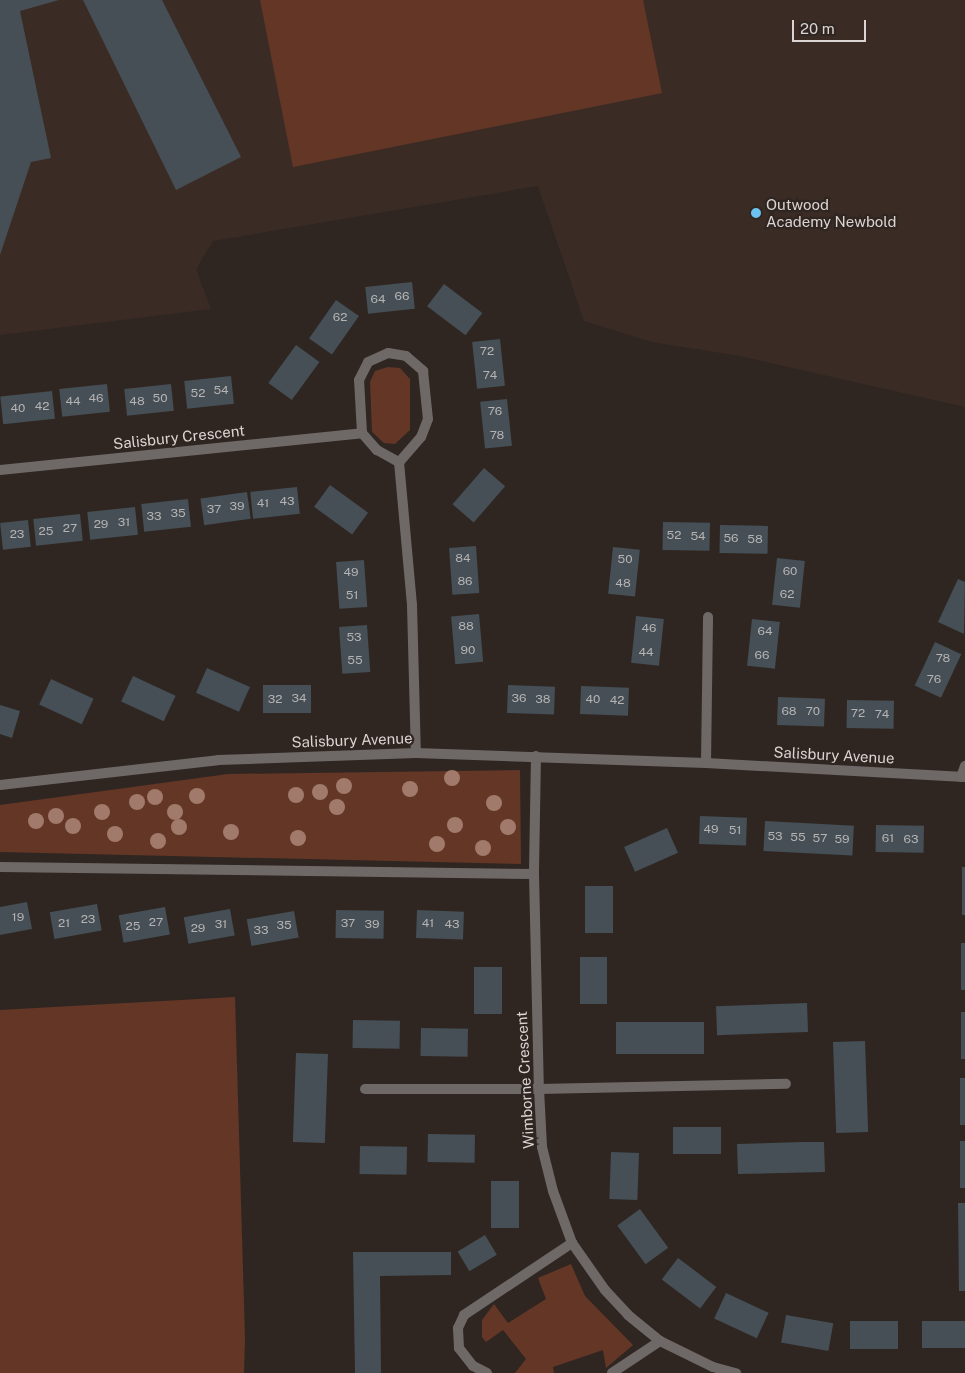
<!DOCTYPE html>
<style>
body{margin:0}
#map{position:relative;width:965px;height:1373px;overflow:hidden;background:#2f2622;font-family:"Public Sans",sans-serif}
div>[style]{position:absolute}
.built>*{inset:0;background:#3b2b25}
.green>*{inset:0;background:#643626}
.building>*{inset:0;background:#454f55;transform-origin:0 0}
.street>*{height:10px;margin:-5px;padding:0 5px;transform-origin:5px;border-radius:5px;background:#6e6967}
.trees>*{width:16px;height:16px;margin:-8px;border-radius:50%;background:#a17a6c}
.dots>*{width:14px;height:14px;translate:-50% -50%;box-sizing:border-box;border:2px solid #2f2622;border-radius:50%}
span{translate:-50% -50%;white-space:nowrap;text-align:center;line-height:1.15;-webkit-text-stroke:4.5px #2f2622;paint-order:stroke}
.number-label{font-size:12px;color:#b6b3b3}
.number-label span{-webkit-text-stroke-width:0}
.poi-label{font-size:15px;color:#dbd4d2}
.left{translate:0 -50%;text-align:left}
.street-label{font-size:15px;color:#dbd4d2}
.scale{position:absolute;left:792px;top:20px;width:74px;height:22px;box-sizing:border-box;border:2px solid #dbd4d2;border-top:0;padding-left:6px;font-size:15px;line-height:18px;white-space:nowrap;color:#dbd4d2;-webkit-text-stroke:4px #2f2622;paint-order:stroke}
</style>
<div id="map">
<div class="built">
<div style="clip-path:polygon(0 0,965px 0,965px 407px,740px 356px,652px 342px,584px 321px,538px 186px,213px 241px,196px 269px,211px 309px,0 335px)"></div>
</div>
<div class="green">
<div style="clip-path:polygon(260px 0,643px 0,662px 93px,293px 167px)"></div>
<div style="clip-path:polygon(388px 367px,400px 368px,410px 379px,410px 430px,395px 444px,384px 443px,372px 432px,370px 382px,375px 371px)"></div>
<div style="clip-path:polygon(520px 770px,521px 864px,0 852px,0 805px,228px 774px)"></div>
<div style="clip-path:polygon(235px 997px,245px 1339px,244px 1373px,0 1373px,0 1010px)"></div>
<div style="clip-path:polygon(571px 1264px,585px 1296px,633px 1345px,606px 1368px,603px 1350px,553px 1367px,554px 1373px,515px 1373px,526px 1359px,503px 1330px,486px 1342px,482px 1337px,482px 1320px,494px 1304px,508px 1323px,546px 1299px,538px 1278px)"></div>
</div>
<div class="building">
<div style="clip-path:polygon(0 0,59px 0,20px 11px,51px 158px,31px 162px,0 255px)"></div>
<div style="clip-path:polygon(83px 0,162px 0,241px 157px,176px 190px)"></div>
<div style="left:412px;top:282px;width:27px;height:47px;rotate:84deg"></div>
<div style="left:444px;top:284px;width:48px;height:28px;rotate:37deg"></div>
<div style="left:336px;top:300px;width:28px;height:47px;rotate:35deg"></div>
<div style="left:500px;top:339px;width:47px;height:28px;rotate:84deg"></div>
<div style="left:296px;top:345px;width:29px;height:47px;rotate:36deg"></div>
<div style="left:231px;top:376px;width:28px;height:47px;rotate:84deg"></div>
<div style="left:107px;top:384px;width:28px;height:48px;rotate:84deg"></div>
<div style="left:171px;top:384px;width:27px;height:47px;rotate:84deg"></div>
<div style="left:52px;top:391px;width:28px;height:52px;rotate:84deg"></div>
<div style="left:507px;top:399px;width:47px;height:27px;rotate:84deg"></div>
<div style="left:484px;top:468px;width:28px;height:48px;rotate:41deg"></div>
<div style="left:330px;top:485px;width:47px;height:27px;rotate:36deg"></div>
<div style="left:297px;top:487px;width:27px;height:47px;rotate:84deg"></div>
<div style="left:247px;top:492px;width:27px;height:47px;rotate:82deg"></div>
<div style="left:188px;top:499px;width:28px;height:47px;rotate:84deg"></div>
<div style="left:135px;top:507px;width:28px;height:48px;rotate:84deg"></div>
<div style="left:80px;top:514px;width:27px;height:47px;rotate:84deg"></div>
<div style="left:28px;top:520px;width:27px;height:28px;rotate:84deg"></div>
<div style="left:663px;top:522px;width:47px;height:28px;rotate:1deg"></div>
<div style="left:720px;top:525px;width:48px;height:28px;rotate:1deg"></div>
<div style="left:476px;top:546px;width:47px;height:27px;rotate:86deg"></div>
<div style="left:613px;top:547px;width:27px;height:47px;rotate:6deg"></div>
<div style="left:777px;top:558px;width:28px;height:47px;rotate:6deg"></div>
<div style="left:364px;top:560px;width:47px;height:28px;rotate:86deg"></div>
<div style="clip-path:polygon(958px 579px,965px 582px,964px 634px,938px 622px)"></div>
<div style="left:479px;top:614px;width:48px;height:28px;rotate:85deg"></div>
<div style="left:636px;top:616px;width:28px;height:47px;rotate:6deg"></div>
<div style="left:752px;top:619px;width:28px;height:47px;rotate:6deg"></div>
<div style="left:367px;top:625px;width:47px;height:28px;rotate:86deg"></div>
<div style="left:935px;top:642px;width:29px;height:48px;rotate:25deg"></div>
<div style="left:207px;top:668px;width:47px;height:27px;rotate:24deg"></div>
<div style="left:133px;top:676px;width:47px;height:28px;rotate:25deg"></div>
<div style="left:51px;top:679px;width:47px;height:28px;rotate:25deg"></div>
<div style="left:311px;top:685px;width:28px;height:48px;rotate:90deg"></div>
<div style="left:508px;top:685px;width:47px;height:28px;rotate:2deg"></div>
<div style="left:581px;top:686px;width:48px;height:28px;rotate:2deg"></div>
<div style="left:778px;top:697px;width:47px;height:28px;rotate:2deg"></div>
<div style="left:847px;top:700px;width:47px;height:28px;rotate:1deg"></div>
<div style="clip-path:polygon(0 705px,20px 711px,12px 738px,0 734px)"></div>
<div style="left:700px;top:816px;width:47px;height:28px;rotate:2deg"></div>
<div style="left:765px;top:821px;width:89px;height:30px;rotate:3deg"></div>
<div style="left:876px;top:825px;width:48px;height:27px;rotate:1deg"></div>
<div style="left:667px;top:828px;width:27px;height:47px;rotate:66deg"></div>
<div style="left:962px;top:867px;width:3px;height:48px"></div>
<div style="left:585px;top:886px;width:28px;height:47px"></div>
<div style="clip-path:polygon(27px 902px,32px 929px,0 935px,0 907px)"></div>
<div style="left:97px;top:904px;width:27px;height:48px;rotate:80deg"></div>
<div style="left:165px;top:907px;width:28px;height:47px;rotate:80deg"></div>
<div style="left:230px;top:909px;width:27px;height:47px;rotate:80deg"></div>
<div style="left:336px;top:910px;width:48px;height:28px;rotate:1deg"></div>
<div style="left:417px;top:910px;width:47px;height:28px;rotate:2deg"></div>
<div style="left:294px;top:911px;width:27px;height:48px;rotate:80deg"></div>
<div style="left:961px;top:943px;width:4px;height:47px"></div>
<div style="left:580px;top:957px;width:27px;height:47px"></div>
<div style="left:474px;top:967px;width:28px;height:47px"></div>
<div style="left:807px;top:1003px;width:29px;height:91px;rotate:88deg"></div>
<div style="left:961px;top:1012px;width:4px;height:47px"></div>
<div style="left:353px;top:1020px;width:47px;height:28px;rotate:1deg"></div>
<div style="left:704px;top:1022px;width:32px;height:88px;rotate:90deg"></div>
<div style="left:421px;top:1028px;width:47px;height:28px;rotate:1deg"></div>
<div style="left:865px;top:1041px;width:91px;height:32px;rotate:88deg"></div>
<div style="left:296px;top:1053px;width:32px;height:89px;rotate:2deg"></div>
<div style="left:960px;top:1078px;width:5px;height:47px"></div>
<div style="left:673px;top:1127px;width:48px;height:27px"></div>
<div style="left:428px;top:1134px;width:47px;height:28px;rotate:1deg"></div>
<div style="left:960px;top:1141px;width:5px;height:47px"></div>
<div style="clip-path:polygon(803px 1142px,824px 1142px,825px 1172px,738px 1174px,737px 1144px)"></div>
<div style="left:360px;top:1146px;width:47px;height:28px;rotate:1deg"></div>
<div style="left:611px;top:1152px;width:28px;height:47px;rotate:2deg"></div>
<div style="left:491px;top:1181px;width:28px;height:47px"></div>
<div style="clip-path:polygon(958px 1203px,965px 1203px,965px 1291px,959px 1291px)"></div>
<div style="left:640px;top:1209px;width:48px;height:28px;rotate:54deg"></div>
<div style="left:485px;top:1235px;width:23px;height:32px;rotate:59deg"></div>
<div style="clip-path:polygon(353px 1252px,451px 1252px,451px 1275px,380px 1276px,381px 1373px,355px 1373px)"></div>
<div style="left:678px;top:1258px;width:48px;height:27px;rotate:37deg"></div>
<div style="left:726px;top:1293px;width:47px;height:28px;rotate:25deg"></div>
<div style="left:786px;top:1315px;width:48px;height:28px;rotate:10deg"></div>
<div style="left:850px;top:1321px;width:48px;height:28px"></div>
<div style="left:922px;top:1321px;width:43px;height:27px"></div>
</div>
<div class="street">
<div style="left:362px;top:433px;width:53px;rotate:-93.2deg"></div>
<div style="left:359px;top:380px;width:20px;rotate:-63deg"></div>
<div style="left:368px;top:362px;width:22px;rotate:-24deg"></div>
<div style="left:388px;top:353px;width:18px;rotate:9deg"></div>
<div style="left:406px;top:356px;width:23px;rotate:41deg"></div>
<div style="left:423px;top:371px;width:48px;rotate:84.1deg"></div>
<div style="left:428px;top:419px;width:19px;rotate:111deg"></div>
<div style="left:421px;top:437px;width:33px;rotate:131deg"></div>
<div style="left:0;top:470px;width:364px;rotate:-5.8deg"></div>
<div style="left:362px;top:433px;width:23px;rotate:49deg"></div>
<div style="left:377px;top:450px;width:25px;rotate:29deg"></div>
<div style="left:399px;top:462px;width:144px;rotate:84.8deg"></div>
<div style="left:412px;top:605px;width:148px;rotate:88.5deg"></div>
<div style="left:536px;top:756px;width:118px;rotate:91deg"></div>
<div style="left:534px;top:874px;width:215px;rotate:88.7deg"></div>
<div style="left:539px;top:1089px;width:58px;rotate:87deg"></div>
<div style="left:542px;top:1147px;width:45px;rotate:76deg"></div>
<div style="left:553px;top:1191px;width:55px;rotate:69.9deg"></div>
<div style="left:572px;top:1243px;width:57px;rotate:54.9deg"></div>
<div style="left:605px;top:1290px;width:34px;rotate:47deg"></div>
<div style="left:628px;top:1315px;width:41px;rotate:39.1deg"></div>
<div style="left:660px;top:1341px;width:59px;rotate:26.1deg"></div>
<div style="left:713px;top:1367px;width:24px;rotate:15deg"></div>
<div style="left:706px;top:763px;width:146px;rotate:-89.2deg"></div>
<div style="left:961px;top:777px;width:12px;rotate:-70deg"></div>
<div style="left:0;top:785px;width:219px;rotate:-6.5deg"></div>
<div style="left:218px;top:760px;width:198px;rotate:-2deg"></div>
<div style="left:416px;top:753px;width:290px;rotate:2deg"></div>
<div style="left:706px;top:763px;width:259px;rotate:3.1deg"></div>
<div style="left:0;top:867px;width:534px;rotate:0.75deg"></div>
<div style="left:365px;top:1089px;width:174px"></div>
<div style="left:539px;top:1089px;width:247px;rotate:-1.2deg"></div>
<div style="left:487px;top:1373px;width:16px;rotate:-153deg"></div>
<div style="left:473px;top:1366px;width:23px;rotate:-128deg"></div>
<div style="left:459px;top:1348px;width:20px;rotate:-93deg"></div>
<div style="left:458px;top:1328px;width:14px;rotate:-65deg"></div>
<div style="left:464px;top:1315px;width:130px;rotate:-33.7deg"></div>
<div style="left:612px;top:1373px;width:58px;rotate:-33.7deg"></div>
</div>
<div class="trees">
<div style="left:452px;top:778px"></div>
<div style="left:344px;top:786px"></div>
<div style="left:410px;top:789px"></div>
<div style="left:320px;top:792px"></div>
<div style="left:296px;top:795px"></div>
<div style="left:197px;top:796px"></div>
<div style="left:155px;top:797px"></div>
<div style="left:137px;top:802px"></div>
<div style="left:494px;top:803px"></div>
<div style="left:337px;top:807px"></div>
<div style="left:102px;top:812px"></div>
<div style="left:175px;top:812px"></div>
<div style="left:56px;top:816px"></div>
<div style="left:36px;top:821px"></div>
<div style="left:455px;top:825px"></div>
<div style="left:73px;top:826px"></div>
<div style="left:179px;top:827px"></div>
<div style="left:508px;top:827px"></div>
<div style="left:231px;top:832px"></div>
<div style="left:115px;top:834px"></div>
<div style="left:298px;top:838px"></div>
<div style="left:158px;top:841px"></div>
<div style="left:437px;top:844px"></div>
<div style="left:483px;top:848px"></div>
</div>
<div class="dots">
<div style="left:756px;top:213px;background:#6cc3f2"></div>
</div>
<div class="number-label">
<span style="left:402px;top:297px">66</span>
<span style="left:378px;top:300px">64</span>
<span style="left:340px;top:318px">62</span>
<span style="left:487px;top:352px">72</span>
<span style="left:490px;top:376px">74</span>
<span style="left:221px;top:391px">54</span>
<span style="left:198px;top:394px">52</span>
<span style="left:96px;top:399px">46</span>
<span style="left:160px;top:399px">50</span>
<span style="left:73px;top:402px">44</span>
<span style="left:137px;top:402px">48</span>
<span style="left:42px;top:407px">42</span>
<span style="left:18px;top:409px">40</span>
<span style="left:495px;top:412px">76</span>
<span style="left:497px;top:436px">78</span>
<span style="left:287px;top:502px">43</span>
<span style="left:263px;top:504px">41</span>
<span style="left:237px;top:507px">39</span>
<span style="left:214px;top:510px">37</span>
<span style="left:178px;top:514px">35</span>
<span style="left:154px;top:517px">33</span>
<span style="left:124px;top:523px">31</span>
<span style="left:101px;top:525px">29</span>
<span style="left:70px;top:529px">27</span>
<span style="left:46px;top:532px">25</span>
<span style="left:17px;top:535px">23</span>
<span style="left:674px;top:536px">52</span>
<span style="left:698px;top:537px">54</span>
<span style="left:731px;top:539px">56</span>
<span style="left:755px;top:540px">58</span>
<span style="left:463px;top:559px">84</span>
<span style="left:625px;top:560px">50</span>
<span style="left:790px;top:572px">60</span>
<span style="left:351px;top:573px">49</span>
<span style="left:465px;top:582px">86</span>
<span style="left:623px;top:584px">48</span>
<span style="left:787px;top:595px">62</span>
<span style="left:352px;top:596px">51</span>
<span style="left:466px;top:627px">88</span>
<span style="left:649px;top:629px">46</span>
<span style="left:765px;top:632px">64</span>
<span style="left:354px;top:638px">53</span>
<span style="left:468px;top:651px">90</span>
<span style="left:646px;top:653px">44</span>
<span style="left:762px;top:656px">66</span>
<span style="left:943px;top:659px">78</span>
<span style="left:355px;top:661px">55</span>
<span style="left:934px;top:680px">76</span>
<span style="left:299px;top:699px">34</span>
<span style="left:519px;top:699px">36</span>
<span style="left:275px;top:700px">32</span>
<span style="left:543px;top:700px">38</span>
<span style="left:593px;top:700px">40</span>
<span style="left:617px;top:701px">42</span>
<span style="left:789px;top:712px">68</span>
<span style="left:813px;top:712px">70</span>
<span style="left:858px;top:714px">72</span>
<span style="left:882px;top:715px">74</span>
<span style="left:711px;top:830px">49</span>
<span style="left:735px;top:831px">51</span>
<span style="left:775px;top:837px">53</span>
<span style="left:798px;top:838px">55</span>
<span style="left:820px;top:839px">57</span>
<span style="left:888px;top:839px">61</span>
<span style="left:842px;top:840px">59</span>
<span style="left:911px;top:840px">63</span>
<span style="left:18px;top:918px">19</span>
<span style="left:88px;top:920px">23</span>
<span style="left:156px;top:923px">27</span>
<span style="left:64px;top:924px">21</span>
<span style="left:348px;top:924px">37</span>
<span style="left:428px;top:924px">41</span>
<span style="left:221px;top:925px">31</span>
<span style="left:372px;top:925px">39</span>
<span style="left:452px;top:925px">43</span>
<span style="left:284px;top:926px">35</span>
<span style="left:133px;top:927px">25</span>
<span style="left:198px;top:929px">29</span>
<span style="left:261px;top:931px">33</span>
</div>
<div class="poi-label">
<span class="left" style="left:766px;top:213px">Outwood<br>Academy Newbold</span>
</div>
<div class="street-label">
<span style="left:179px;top:437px;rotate:-6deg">Salisbury Crescent</span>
<span style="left:352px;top:740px;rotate:-2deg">Salisbury Avenue</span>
<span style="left:834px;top:755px;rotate:3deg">Salisbury Avenue</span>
<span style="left:525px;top:1080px;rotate:-93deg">Wimborne Crescent</span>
</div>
<div class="scale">20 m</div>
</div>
